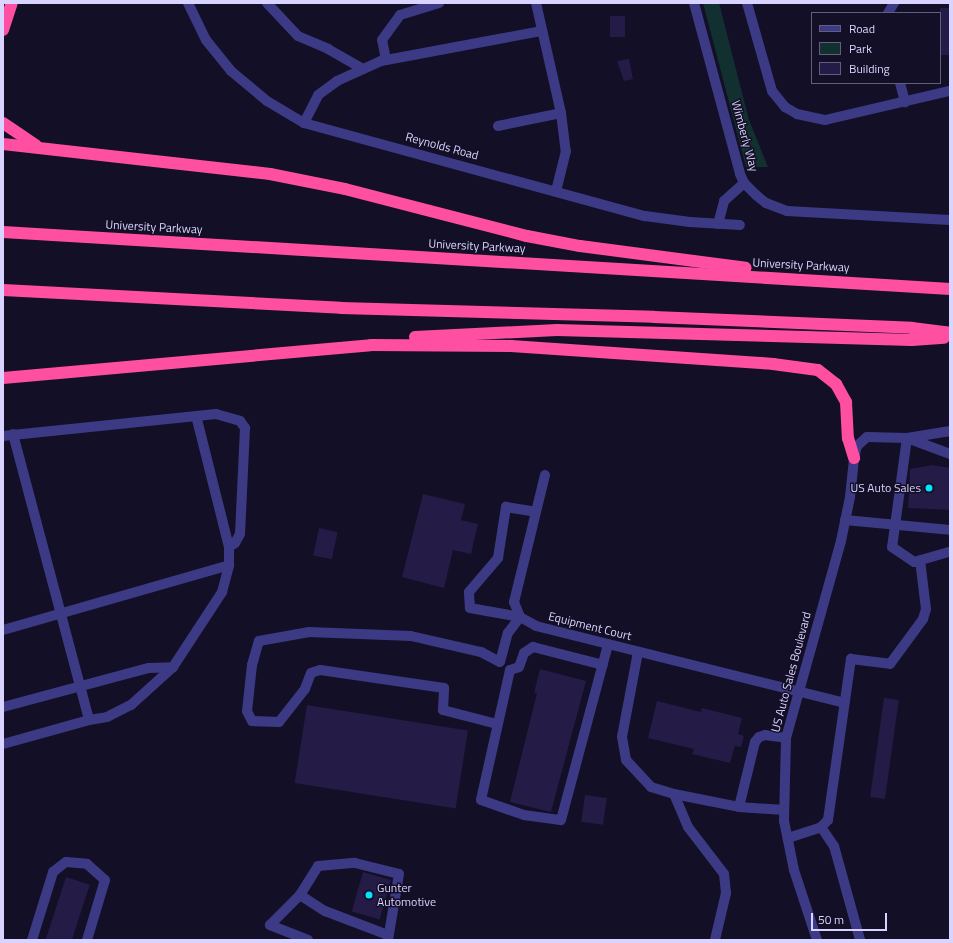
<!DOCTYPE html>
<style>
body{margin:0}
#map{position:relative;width:953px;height:943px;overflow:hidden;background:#130f26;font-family:"Titillium Web",sans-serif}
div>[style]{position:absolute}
.green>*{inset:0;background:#12302f}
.building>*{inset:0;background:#241b47;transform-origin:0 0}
.minor>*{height:10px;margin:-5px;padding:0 5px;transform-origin:5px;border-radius:5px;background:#3d3a85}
.highway>*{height:12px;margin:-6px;padding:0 6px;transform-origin:6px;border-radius:6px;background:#ff4fa3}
.dots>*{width:11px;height:11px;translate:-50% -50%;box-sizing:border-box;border:2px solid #130f26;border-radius:50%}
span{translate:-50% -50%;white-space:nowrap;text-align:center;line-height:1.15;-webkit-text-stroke:3px #130f26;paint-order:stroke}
.street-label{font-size:12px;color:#d9d4ff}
.poi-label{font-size:12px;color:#d9d4ff}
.right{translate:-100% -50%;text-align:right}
.left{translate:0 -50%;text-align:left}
.frame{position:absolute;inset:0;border:4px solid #d9d4ff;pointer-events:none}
.legend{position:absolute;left:811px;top:12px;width:130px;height:72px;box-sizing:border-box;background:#130f26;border:1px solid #625e7d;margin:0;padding:5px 7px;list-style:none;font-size:12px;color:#d9d4ff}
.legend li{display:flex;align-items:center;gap:8px;height:20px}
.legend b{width:20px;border:1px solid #625e7d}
.scale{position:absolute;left:811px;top:913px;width:76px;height:18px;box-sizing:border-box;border:2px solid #d9d4ff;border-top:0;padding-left:5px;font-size:12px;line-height:14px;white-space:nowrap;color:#d9d4ff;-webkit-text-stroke:3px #130f26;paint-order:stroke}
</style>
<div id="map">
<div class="green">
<div style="clip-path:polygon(703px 3px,719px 3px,749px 120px,768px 167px,746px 167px)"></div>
</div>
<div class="building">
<div style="left:950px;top:8px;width:47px;height:10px;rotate:90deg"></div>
<div style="left:625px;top:16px;width:21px;height:15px;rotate:90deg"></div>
<div style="clip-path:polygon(629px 59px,633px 79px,624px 81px,617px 61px)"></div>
<div style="clip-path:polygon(932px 465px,950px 468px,950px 510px,908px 508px,910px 469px)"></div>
<div style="clip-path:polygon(423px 494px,465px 504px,461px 520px,478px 524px,471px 554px,453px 550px,444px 588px,402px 577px)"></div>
<div style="left:319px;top:528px;width:19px;height:28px;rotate:12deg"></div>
<div style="clip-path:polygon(540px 669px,586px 681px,551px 812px,510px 802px,537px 693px,534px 693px)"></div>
<div style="left:884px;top:698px;width:15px;height:100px;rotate:8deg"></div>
<div style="clip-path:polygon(657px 701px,701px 712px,702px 708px,742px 718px,738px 734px,744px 736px,741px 747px,735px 746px,730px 763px,692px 754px,694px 749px,648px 738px)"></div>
<div style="left:307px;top:705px;width:163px;height:79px;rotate:9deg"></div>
<div style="left:585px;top:795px;width:22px;height:27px;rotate:8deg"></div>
<div style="left:363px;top:872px;width:29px;height:41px;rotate:16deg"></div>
<div style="left:66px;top:877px;width:25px;height:66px;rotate:18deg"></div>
</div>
<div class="minor">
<div style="left:188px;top:3px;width:41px;rotate:64.1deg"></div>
<div style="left:206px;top:40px;width:40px;rotate:51deg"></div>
<div style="left:231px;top:71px;width:47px;rotate:39.8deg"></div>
<div style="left:267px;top:101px;width:43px;rotate:30.7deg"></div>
<div style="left:304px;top:123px;width:353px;rotate:15.3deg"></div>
<div style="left:645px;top:216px;width:45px;rotate:7.6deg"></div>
<div style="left:690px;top:222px;width:50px;rotate:3.4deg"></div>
<div style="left:267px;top:3px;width:45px;rotate:46.8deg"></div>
<div style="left:298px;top:36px;width:33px;rotate:23deg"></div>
<div style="left:328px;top:49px;width:40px;rotate:29.7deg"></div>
<div style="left:536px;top:3px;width:113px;rotate:77.2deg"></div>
<div style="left:561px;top:113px;width:38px;rotate:83deg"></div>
<div style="left:566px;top:151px;width:41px;rotate:104deg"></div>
<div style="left:694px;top:3px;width:177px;rotate:74.9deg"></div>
<div style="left:740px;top:174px;width:10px;rotate:66deg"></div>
<div style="left:744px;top:183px;width:17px;rotate:45deg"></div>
<div style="left:756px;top:195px;width:13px;rotate:39deg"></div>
<div style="left:766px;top:203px;width:22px;rotate:21deg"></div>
<div style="left:787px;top:211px;width:163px;rotate:3.2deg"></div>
<div style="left:747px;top:3px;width:91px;rotate:74.1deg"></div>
<div style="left:772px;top:91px;width:21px;rotate:51deg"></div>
<div style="left:785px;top:107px;width:14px;rotate:30deg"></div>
<div style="left:797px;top:114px;width:29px;rotate:12deg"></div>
<div style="left:825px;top:120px;width:128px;rotate:-13.1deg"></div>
<div style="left:888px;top:13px;width:12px;rotate:-59deg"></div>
<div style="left:386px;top:60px;width:20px;rotate:-101deg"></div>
<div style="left:382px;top:40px;width:31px;rotate:-54deg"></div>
<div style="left:400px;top:15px;width:41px;rotate:-17.1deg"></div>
<div style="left:900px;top:83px;width:20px;rotate:75deg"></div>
<div style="left:304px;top:123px;width:31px;rotate:-63deg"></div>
<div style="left:318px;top:95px;width:24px;rotate:-36deg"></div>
<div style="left:337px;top:81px;width:48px;rotate:-24.4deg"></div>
<div style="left:381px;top:61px;width:164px;rotate:-10.6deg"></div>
<div style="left:498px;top:126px;width:64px;rotate:-11.7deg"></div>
<div style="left:718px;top:224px;width:24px;rotate:-75deg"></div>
<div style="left:724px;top:201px;width:27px;rotate:-42deg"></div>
<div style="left:13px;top:434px;width:296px;rotate:75.1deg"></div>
<div style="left:89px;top:720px;width:18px;rotate:-9deg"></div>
<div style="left:107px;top:717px;width:27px;rotate:-27deg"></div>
<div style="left:131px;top:705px;width:57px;rotate:-42.1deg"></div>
<div style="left:173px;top:667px;width:90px;rotate:-56.8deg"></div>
<div style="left:222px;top:592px;width:28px;rotate:-75deg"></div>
<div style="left:3px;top:436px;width:214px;rotate:-5.9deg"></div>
<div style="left:216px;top:414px;width:25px;rotate:16deg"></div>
<div style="left:240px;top:421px;width:9px;rotate:54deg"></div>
<div style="left:245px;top:428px;width:106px;rotate:92.7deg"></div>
<div style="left:240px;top:534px;width:10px;rotate:119deg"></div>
<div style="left:235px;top:543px;width:7px;rotate:146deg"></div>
<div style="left:907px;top:438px;width:110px;rotate:97.8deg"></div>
<div style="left:892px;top:547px;width:27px;rotate:34deg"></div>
<div style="left:914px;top:562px;width:37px;rotate:-16deg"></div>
<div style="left:907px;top:438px;width:46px;rotate:20.4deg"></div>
<div style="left:545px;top:475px;width:131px;rotate:103.7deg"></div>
<div style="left:514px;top:602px;width:16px;rotate:68deg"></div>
<div style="left:520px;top:617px;width:18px;rotate:29deg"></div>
<div style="left:536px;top:626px;width:318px;rotate:14deg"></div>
<div style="left:845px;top:520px;width:105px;rotate:5.4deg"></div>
<div style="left:3px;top:630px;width:235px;rotate:-16deg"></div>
<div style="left:229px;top:565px;width:18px;rotate:-90deg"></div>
<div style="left:229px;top:547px;width:135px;rotate:-104.1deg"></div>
<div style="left:638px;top:652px;width:86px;rotate:100.7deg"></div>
<div style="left:622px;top:737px;width:23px;rotate:80deg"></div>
<div style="left:626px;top:760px;width:37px;rotate:47deg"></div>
<div style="left:651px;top:787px;width:24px;rotate:17deg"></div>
<div style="left:674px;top:794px;width:36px;rotate:67deg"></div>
<div style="left:688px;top:827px;width:59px;rotate:52.5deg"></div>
<div style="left:724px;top:874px;width:19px;rotate:84deg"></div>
<div style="left:726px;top:893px;width:48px;rotate:103.2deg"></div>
<div style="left:510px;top:670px;width:133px;rotate:102.6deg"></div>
<div style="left:481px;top:800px;width:46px;rotate:19.2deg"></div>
<div style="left:524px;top:815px;width:37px;rotate:8deg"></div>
<div style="left:561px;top:820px;width:182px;rotate:-75deg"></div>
<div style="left:510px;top:670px;width:9px;rotate:-18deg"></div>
<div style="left:519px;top:667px;width:15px;rotate:-70deg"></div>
<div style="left:524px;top:653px;width:11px;rotate:-34deg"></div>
<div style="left:533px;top:647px;width:72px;rotate:14.4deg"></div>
<div style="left:3px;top:707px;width:151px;rotate:-15deg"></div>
<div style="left:149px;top:668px;width:24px;rotate:-2deg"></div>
<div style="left:497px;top:724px;width:56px;rotate:-165.5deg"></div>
<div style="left:443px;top:710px;width:22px;rotate:-87deg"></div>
<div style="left:444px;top:688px;width:125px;rotate:-171.7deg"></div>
<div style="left:320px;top:670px;width:9px;rotate:162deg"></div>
<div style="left:311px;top:673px;width:17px;rotate:111deg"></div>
<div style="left:305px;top:689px;width:42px;rotate:128.2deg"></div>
<div style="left:279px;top:722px;width:27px;rotate:-178deg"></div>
<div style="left:252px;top:721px;width:11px;rotate:-117deg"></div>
<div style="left:247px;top:711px;width:46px;rotate:-83.8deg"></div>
<div style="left:252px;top:665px;width:25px;rotate:-74deg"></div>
<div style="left:259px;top:641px;width:51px;rotate:-10.2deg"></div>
<div style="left:309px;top:632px;width:102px;rotate:2.2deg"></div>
<div style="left:411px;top:636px;width:72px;rotate:12.9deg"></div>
<div style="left:481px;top:652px;width:21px;rotate:28deg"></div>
<div style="left:500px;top:662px;width:30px;rotate:-75deg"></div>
<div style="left:508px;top:633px;width:20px;rotate:-53deg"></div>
<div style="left:520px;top:617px;width:51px;rotate:-169.8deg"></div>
<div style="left:470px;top:608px;width:16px;rotate:-94deg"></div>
<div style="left:469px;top:592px;width:45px;rotate:-49.5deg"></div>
<div style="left:498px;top:558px;width:52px;rotate:-81.1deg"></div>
<div style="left:506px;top:507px;width:30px;rotate:9deg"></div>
<div style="left:3px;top:744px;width:89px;rotate:-15.6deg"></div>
<div style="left:674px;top:794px;width:66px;rotate:11.3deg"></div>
<div style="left:739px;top:807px;width:45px;rotate:3.8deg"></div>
<div style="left:739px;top:807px;width:67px;rotate:-76.2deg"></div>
<div style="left:755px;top:742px;width:6px;rotate:-51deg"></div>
<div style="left:759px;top:737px;width:6px;rotate:-18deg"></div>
<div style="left:765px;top:735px;width:21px;rotate:8deg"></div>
<div style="left:821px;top:827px;width:23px;rotate:56deg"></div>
<div style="left:834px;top:846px;width:98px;rotate:74.5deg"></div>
<div style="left:788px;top:838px;width:35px;rotate:-18deg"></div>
<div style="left:821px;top:827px;width:10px;rotate:-45deg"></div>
<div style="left:828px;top:820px;width:163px;rotate:-81.9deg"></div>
<div style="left:851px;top:659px;width:39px;rotate:7deg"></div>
<div style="left:890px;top:664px;width:56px;rotate:-53.7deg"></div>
<div style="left:923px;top:619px;width:10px;rotate:-73deg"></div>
<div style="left:926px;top:609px;width:49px;rotate:-97deg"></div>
<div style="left:300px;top:895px;width:30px;rotate:33deg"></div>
<div style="left:325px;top:911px;width:67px;rotate:20.9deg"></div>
<div style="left:32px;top:940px;width:71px;rotate:-72.8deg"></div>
<div style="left:53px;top:872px;width:16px;rotate:-38deg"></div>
<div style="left:66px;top:862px;width:21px;rotate:5deg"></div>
<div style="left:87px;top:864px;width:24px;rotate:42deg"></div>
<div style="left:105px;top:880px;width:63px;rotate:106.7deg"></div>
<div style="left:308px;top:940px;width:41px;rotate:-158.5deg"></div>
<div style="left:270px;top:925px;width:42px;rotate:-45deg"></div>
<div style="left:300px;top:895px;width:34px;rotate:-58deg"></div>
<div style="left:318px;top:866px;width:37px;rotate:-5deg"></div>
<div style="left:355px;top:863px;width:45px;rotate:14deg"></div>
<div style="left:399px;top:874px;width:67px;rotate:99.5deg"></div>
<div style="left:817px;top:940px;width:74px;rotate:-108.2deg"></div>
<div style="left:794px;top:870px;width:50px;rotate:-101.5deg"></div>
<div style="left:784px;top:821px;width:83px;rotate:-88.6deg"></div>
<div style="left:786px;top:738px;width:205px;rotate:-74.4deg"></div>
<div style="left:841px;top:541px;width:45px;rotate:-78.4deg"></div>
<div style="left:850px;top:497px;width:39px;rotate:-84deg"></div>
<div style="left:854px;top:458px;width:12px;rotate:-76deg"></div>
<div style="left:857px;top:446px;width:13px;rotate:-42deg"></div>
<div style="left:867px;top:437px;width:40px;rotate:1.4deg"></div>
<div style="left:907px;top:438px;width:44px;rotate:-9.2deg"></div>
</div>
<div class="highway">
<div style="left:3px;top:30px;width:28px;rotate:-72deg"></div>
<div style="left:3px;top:123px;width:40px;rotate:34deg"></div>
<div style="left:3px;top:144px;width:269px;rotate:6.4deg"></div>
<div style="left:270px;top:174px;width:76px;rotate:11.3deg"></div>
<div style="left:345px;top:189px;width:188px;rotate:14.5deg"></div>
<div style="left:527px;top:236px;width:54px;rotate:10.7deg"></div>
<div style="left:580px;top:246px;width:167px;rotate:7.5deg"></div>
<div style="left:3px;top:232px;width:949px;rotate:3.44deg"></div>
<div style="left:3px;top:290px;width:338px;rotate:3deg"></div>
<div style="left:341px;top:308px;width:313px;rotate:1.6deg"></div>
<div style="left:654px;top:317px;width:258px;rotate:2.4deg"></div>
<div style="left:912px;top:328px;width:38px;rotate:7deg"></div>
<div style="left:415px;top:337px;width:142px;rotate:-2.8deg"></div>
<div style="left:557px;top:330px;width:355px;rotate:1.6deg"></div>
<div style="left:912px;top:340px;width:32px;rotate:-4deg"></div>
<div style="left:3px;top:378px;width:369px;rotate:-5.1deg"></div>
<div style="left:371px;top:345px;width:140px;rotate:0.4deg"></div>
<div style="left:511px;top:346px;width:263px;rotate:3.9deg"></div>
<div style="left:773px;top:364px;width:45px;rotate:7.6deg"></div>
<div style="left:818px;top:370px;width:23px;rotate:38deg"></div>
<div style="left:836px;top:384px;width:21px;rotate:61deg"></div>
<div style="left:846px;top:402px;width:36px;rotate:87deg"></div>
<div style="left:848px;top:438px;width:21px;rotate:73deg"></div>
</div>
<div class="dots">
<div style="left:929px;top:488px;background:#00e5ff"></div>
<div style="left:369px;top:895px;background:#00e5ff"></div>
</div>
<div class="street-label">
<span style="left:745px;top:136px;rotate:75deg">Wimberly Way</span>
<span style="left:442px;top:146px;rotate:15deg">Reynolds Road</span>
<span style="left:154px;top:227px;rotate:3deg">University Parkway</span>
<span style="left:477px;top:246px;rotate:3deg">University Parkway</span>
<span style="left:801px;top:265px;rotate:3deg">University Parkway</span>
<span style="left:590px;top:626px;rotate:14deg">Equipment Court</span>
<span style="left:791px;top:672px;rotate:-75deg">US Auto Sales Boulevard</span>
</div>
<div class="poi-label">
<span class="right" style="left:921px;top:488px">US Auto Sales</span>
<span class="left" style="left:377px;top:895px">Gunter<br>Automotive</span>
</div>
<div class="frame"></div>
<ul class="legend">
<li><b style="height:5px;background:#3d3a85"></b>Road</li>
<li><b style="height:11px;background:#12302f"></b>Park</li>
<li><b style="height:11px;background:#241b47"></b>Building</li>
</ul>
<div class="scale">50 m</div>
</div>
